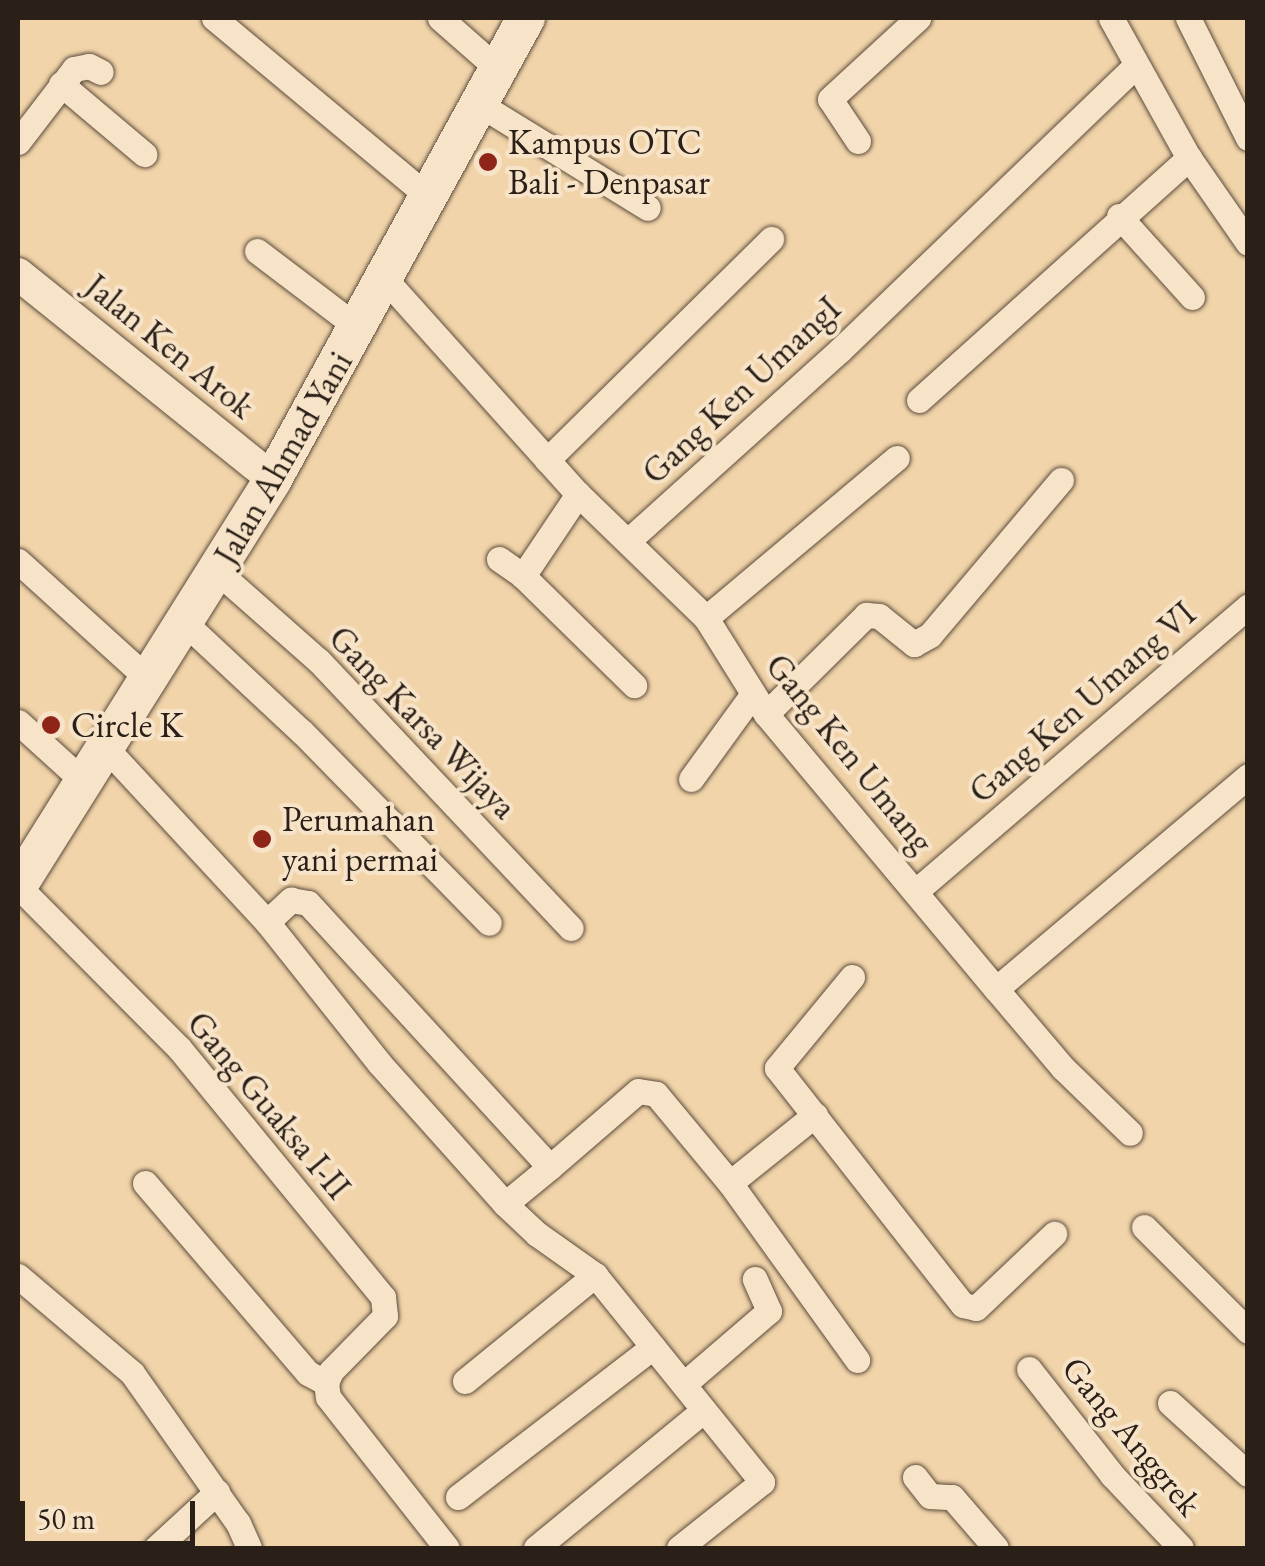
<!DOCTYPE html>
<style>
body{margin:0}
#map{position:relative;width:1265px;height:1566px;overflow:hidden;background:#f2d4aa;font-family:"EB Garamond",serif}
div>[style]{position:absolute}
.roads{filter:drop-shadow(0 0 2px #5c4d3c) drop-shadow(0 0 2px #5c4d3c)}
.minor>*{height:25px;margin:-12.5px;padding:0 12.5px;transform-origin:12.5px;border-radius:12.5px;background:#f7e3c8}
.tertiary>*{height:32px;margin:-16px;padding:0 16px;transform-origin:16px;border-radius:16px;background:#f7e3c8}
.secondary>*{height:38px;margin:-19px;padding:0 19px;transform-origin:19px;border-radius:19px;background:#f7e3c8}
.dots>*{width:28px;height:28px;translate:-50% -50%;box-sizing:border-box;border:5px solid #f7e3c8;border-radius:50%}
span{translate:-50% -50%;white-space:nowrap;text-align:center;line-height:1.15;-webkit-text-stroke:8px #f7e3c8;paint-order:stroke}
.poi-label{font-size:35px;color:#2a2018}
.left{translate:0 -50%;text-align:left}
.street-label{font-size:35px;color:#2a2018}
.frame{position:absolute;inset:0;border:20px solid #2a2018;pointer-events:none}
.scale{position:absolute;left:20px;top:1501px;width:175px;height:45px;box-sizing:border-box;border:5px solid #2a2018;border-top:0;padding-left:12px;font-size:30px;line-height:35px;white-space:nowrap;color:#2a2018;-webkit-text-stroke:8px #f7e3c8;paint-order:stroke}
</style>
<div id="map">
<div class="roads">
<div class="minor">
<div style="left:214px;top:18px;width:280px;rotate:39.8deg"></div>
<div style="left:440px;top:18px;width:77px;rotate:41.3deg"></div>
<div style="left:1111px;top:18px;width:160px;rotate:60.9deg"></div>
<div style="left:1189px;top:158px;width:103px;rotate:55.2deg"></div>
<div style="left:1188px;top:18px;width:134px;rotate:63.4deg"></div>
<div style="left:61px;top:84px;width:109px;rotate:40.1deg"></div>
<div style="left:479px;top:104px;width:198px;rotate:31.6deg"></div>
<div style="left:858px;top:141px;width:50px;rotate:-123.7deg"></div>
<div style="left:830px;top:99px;width:120px;rotate:-42.6deg"></div>
<div style="left:18px;top:142px;width:92px;rotate:-52.5deg"></div>
<div style="left:74px;top:69px;width:15px;rotate:-11deg"></div>
<div style="left:89px;top:66px;width:13px;rotate:27deg"></div>
<div style="left:1119px;top:216px;width:109px;rotate:48deg"></div>
<div style="left:257px;top:251px;width:126px;rotate:37.2deg"></div>
<div style="left:384px;top:278px;width:290px;rotate:48.1deg"></div>
<div style="left:578px;top:494px;width:178px;rotate:44.1deg"></div>
<div style="left:706px;top:618px;width:113px;rotate:58deg"></div>
<div style="left:766px;top:714px;width:359px;rotate:50.1deg"></div>
<div style="left:996px;top:989px;width:330px;rotate:-40.2deg"></div>
<div style="left:919px;top:400px;width:363px;rotate:-41.9deg"></div>
<div style="left:547px;top:460px;width:315px;rotate:-44.6deg"></div>
<div style="left:578px;top:494px;width:99px;rotate:123.9deg"></div>
<div style="left:523px;top:576px;width:156px;rotate:44.5deg"></div>
<div style="left:629px;top:540px;width:284px;rotate:-42deg"></div>
<div style="left:840px;top:350px;width:408px;rotate:-43.9deg"></div>
<div style="left:499px;top:559px;width:29px;rotate:35deg"></div>
<div style="left:18px;top:561px;width:174px;rotate:42.2deg"></div>
<div style="left:218px;top:572px;width:135px;rotate:41.4deg"></div>
<div style="left:319px;top:661px;width:367px;rotate:46.7deg"></div>
<div style="left:706px;top:618px;width:249px;rotate:-40deg"></div>
<div style="left:186px;top:624px;width:158px;rotate:43deg"></div>
<div style="left:302px;top:732px;width:267px;rotate:45.6deg"></div>
<div style="left:766px;top:714px;width:141px;rotate:-44.7deg"></div>
<div style="left:866px;top:615px;width:13px;rotate:4deg"></div>
<div style="left:879px;top:616px;width:45px;rotate:38.7deg"></div>
<div style="left:914px;top:644px;width:18px;rotate:-29deg"></div>
<div style="left:930px;top:635px;width:203px;rotate:-49.8deg"></div>
<div style="left:18px;top:722px;width:86px;rotate:42.2deg"></div>
<div style="left:104px;top:746px;width:240px;rotate:47.2deg"></div>
<div style="left:267px;top:922px;width:181px;rotate:51.5deg"></div>
<div style="left:380px;top:1064px;width:188px;rotate:48.2deg"></div>
<div style="left:505px;top:1204px;width:44px;rotate:43.2deg"></div>
<div style="left:537px;top:1234px;width:71px;rotate:35.3deg"></div>
<div style="left:595px;top:1275px;width:266px;rotate:51.1deg"></div>
<div style="left:762px;top:1482px;width:106px;rotate:141.5deg"></div>
<div style="left:691px;top:779px;width:104px;rotate:-54deg"></div>
<div style="left:18px;top:886px;width:228px;rotate:45.2deg"></div>
<div style="left:179px;top:1048px;width:322px;rotate:50.7deg"></div>
<div style="left:383px;top:1297px;width:19px;rotate:84deg"></div>
<div style="left:385px;top:1316px;width:77px;rotate:134.5deg"></div>
<div style="left:331px;top:1371px;width:13px;rotate:113deg"></div>
<div style="left:326px;top:1383px;width:14px;rotate:82deg"></div>
<div style="left:328px;top:1397px;width:192px;rotate:51.8deg"></div>
<div style="left:917px;top:890px;width:436px;rotate:-40.6deg"></div>
<div style="left:267px;top:922px;width:33px;rotate:-43deg"></div>
<div style="left:291px;top:900px;width:17px;rotate:10deg"></div>
<div style="left:308px;top:903px;width:358px;rotate:47.5deg"></div>
<div style="left:550px;top:1167px;width:58px;rotate:140.6deg"></div>
<div style="left:852px;top:977px;width:118px;rotate:129.5deg"></div>
<div style="left:777px;top:1068px;width:301px;rotate:51.9deg"></div>
<div style="left:963px;top:1305px;width:13px;rotate:13deg"></div>
<div style="left:976px;top:1308px;width:108px;rotate:-43.5deg"></div>
<div style="left:996px;top:989px;width:104px;rotate:49.7deg"></div>
<div style="left:1063px;top:1068px;width:93px;rotate:44.1deg"></div>
<div style="left:550px;top:1167px;width:116px;rotate:-40.8deg"></div>
<div style="left:638px;top:1091px;width:18px;rotate:9deg"></div>
<div style="left:656px;top:1094px;width:116px;rotate:50.3deg"></div>
<div style="left:730px;top:1183px;width:218px;rotate:54.3deg"></div>
<div style="left:145px;top:1183px;width:250px;rotate:49.4deg"></div>
<div style="left:308px;top:1373px;width:21px;rotate:29deg"></div>
<div style="left:730px;top:1183px;width:109px;rotate:-38.7deg"></div>
<div style="left:1144px;top:1227px;width:147px;rotate:45deg"></div>
<div style="left:18px;top:1276px;width:150px;rotate:40.4deg"></div>
<div style="left:132px;top:1373px;width:184px;rotate:54.8deg"></div>
<div style="left:238px;top:1523px;width:27px;rotate:66deg"></div>
<div style="left:1029px;top:1369px;width:135px;rotate:51.9deg"></div>
<div style="left:1112px;top:1475px;width:100px;rotate:46.6deg"></div>
<div style="left:465px;top:1381px;width:168px;rotate:-39.2deg"></div>
<div style="left:684px;top:1384px;width:112px;rotate:-40.7deg"></div>
<div style="left:769px;top:1311px;width:35px;rotate:-114deg"></div>
<div style="left:1170px;top:1403px;width:105px;rotate:42.3deg"></div>
<div style="left:915px;top:1477px;width:24px;rotate:52deg"></div>
<div style="left:930px;top:1496px;width:22px;rotate:3deg"></div>
<div style="left:952px;top:1497px;width:67px;rotate:49.2deg"></div>
<div style="left:458px;top:1497px;width:246px;rotate:-37.6deg"></div>
<div style="left:156px;top:1548px;width:83px;rotate:-42.6deg"></div>
<div style="left:536px;top:1548px;width:217px;rotate:-39.4deg"></div>
</div>
<div class="tertiary">
<div style="left:18px;top:274px;width:327px;rotate:38.8deg"></div>
</div>
<div class="secondary">
<div style="left:18px;top:886px;width:480px;rotate:-57.9deg"></div>
<div style="left:273px;top:479px;width:526px;rotate:-61.24deg"></div>
</div>
</div>
<div class="dots">
<div style="left:488px;top:162px;background:#8f2418"></div>
<div style="left:51px;top:725px;background:#8f2418"></div>
<div style="left:262px;top:839px;background:#8f2418"></div>
</div>
<div class="poi-label">
<span class="left" style="left:508px;top:162px">Kampus OTC<br>Bali - Denpasar</span>
<span class="left" style="left:71px;top:725px">Circle K</span>
<span class="left" style="left:282px;top:839px">Perumahan<br>yani permai</span>
</div>
<div class="street-label">
<span style="left:170px;top:346px;rotate:39deg">Jalan Ken Arok</span>
<span style="left:741px;top:390px;rotate:-43deg">Gang Ken UmangI</span>
<span style="left:283px;top:458px;rotate:-60deg">Jalan Ahmad Yani</span>
<span style="left:1082px;top:702px;rotate:-41deg">Gang Ken Umang VI</span>
<span style="left:423px;top:722px;rotate:46deg">Gang Karsa Wijaya</span>
<span style="left:850px;top:753px;rotate:51deg">Gang Ken Umang</span>
<span style="left:269px;top:1105px;rotate:50deg">Gang Guaksa I-II</span>
<span style="left:1132px;top:1436px;rotate:50deg">Gang Anggrek</span>
</div>
<div class="frame"></div>
<div class="scale">50 m</div>
</div>
